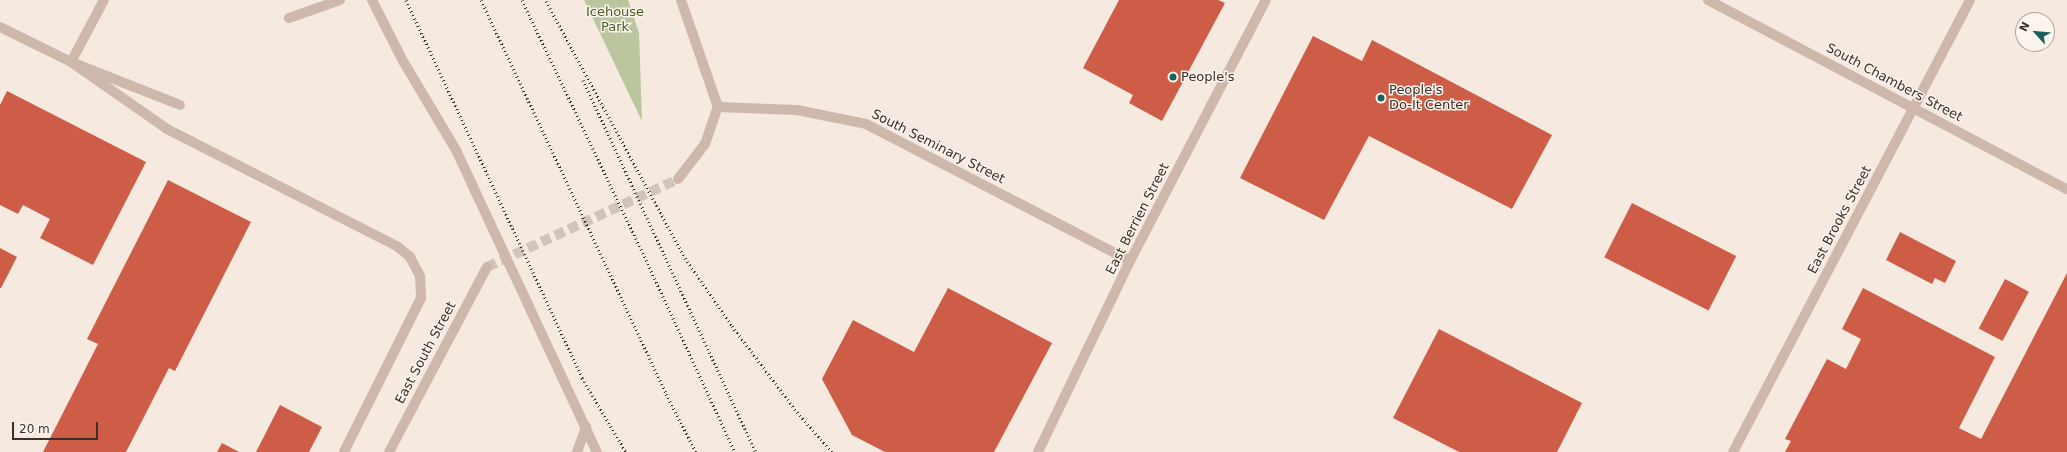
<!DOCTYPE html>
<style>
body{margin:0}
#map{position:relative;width:2067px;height:452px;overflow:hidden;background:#f5e9e0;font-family:"DejaVu Sans",sans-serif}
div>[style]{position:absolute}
.green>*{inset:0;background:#bbc59e}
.building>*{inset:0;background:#cd5d46;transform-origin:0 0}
.tertiary-tunnel>*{height:10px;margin-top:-5px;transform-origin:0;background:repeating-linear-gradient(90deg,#d0c4bc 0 10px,transparent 0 15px)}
.service>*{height:10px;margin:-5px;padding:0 5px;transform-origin:5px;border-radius:5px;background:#ceb8ab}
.minor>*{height:10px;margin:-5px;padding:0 5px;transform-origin:5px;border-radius:5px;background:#ceb8ab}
.tertiary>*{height:10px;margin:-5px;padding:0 5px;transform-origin:5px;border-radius:5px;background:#ceb8ab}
.rail>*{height:3px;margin-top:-1.5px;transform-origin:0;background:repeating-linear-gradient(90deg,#3c2e2a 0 1px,transparent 0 4px)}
.dots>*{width:11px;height:11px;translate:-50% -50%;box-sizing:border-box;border:2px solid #fcf4ed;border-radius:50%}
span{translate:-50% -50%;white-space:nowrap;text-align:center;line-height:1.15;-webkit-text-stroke:3px #fcf4ed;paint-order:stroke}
.park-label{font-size:13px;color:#4e5c2c}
.poi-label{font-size:13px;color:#3c2e2a}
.left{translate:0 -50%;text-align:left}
.street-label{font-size:13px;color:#3c2e2a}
.north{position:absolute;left:2015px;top:12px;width:40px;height:40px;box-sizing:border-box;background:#fcf4ed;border:1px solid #afa59f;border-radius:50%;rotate:297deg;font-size:11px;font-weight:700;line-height:16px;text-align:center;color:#3c2e2a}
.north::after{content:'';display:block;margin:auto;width:14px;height:18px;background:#1c6060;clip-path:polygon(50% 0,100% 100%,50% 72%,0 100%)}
.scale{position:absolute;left:12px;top:422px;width:86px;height:18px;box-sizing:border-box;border:2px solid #3c2e2a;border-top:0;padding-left:5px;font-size:12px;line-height:14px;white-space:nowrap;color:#3c2e2a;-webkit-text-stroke:3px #fcf4ed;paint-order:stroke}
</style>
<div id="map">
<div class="green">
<div style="clip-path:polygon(584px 0,628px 0,639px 33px,642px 121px)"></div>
</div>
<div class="building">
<div style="clip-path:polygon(1119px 0,1218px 0,1225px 3px,1162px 121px,1129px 103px,1133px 95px,1083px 68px)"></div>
<div style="clip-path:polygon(1313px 36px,1362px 61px,1372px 40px,1552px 135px,1512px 209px,1369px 136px,1324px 220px,1240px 178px)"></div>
<div style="clip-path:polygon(7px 91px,146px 162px,93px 265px,40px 238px,50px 219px,23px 205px,18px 214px,0 205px,0 105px)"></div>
<div style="clip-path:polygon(168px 180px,251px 222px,175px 371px,169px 368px,126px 452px,43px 452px,98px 344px,87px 339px)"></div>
<div style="left:1632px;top:203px;width:117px;height:61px;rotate:27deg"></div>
<div style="clip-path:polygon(1900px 232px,1956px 261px,1945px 283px,1935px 278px,1932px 284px,1886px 260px)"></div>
<div style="clip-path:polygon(0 248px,17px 257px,1px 288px,0 288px)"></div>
<div style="clip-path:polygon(2067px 273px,2067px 452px,1785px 452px,1791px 441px,1785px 439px,1827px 359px,1846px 369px,1861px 339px,1842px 329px,1863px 288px,1995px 357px,1959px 428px,1981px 439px)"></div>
<div style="left:2005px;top:279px;width:27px;height:56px;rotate:28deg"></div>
<div style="clip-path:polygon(948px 288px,1052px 343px,994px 452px,885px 452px,852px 435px,822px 379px,853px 320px,914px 352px)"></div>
<div style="clip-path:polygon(1439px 329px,1582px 403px,1557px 452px,1459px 452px,1393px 418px)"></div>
<div style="clip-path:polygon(280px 405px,322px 427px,309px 452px,256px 452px)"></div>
<div style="clip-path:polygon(222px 443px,239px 452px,217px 452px)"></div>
</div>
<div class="tertiary-tunnel">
<div style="left:487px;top:267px;width:210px;rotate:-24.7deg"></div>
</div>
<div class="service">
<div style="left:372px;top:0;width:68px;rotate:63.1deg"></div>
<div style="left:403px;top:61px;width:104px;rotate:59.2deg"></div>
<div style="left:456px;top:150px;width:333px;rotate:65deg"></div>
<div style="left:289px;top:18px;width:54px;rotate:-19.4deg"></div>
<div style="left:71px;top:62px;width:70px;rotate:-62deg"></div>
<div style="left:577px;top:452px;width:27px;rotate:-70deg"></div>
</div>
<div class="minor">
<div style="left:1708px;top:0;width:406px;rotate:27.8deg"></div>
<div style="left:0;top:27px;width:79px;rotate:26.2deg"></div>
<div style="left:71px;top:62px;width:117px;rotate:21.5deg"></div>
<div style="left:71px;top:62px;width:117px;rotate:34.9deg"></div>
<div style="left:167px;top:129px;width:258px;rotate:27deg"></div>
<div style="left:397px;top:246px;width:17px;rotate:40deg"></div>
<div style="left:410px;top:257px;width:21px;rotate:62deg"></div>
<div style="left:420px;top:276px;width:22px;rotate:87deg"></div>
<div style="left:421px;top:298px;width:172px;rotate:116.6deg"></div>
<div style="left:1733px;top:452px;width:510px;rotate:-62.33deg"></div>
</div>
<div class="tertiary">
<div style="left:718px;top:107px;width:79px;rotate:2.2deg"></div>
<div style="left:797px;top:110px;width:70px;rotate:11.5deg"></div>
<div style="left:866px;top:124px;width:297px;rotate:27.4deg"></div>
<div style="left:678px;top:179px;width:44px;rotate:-52.4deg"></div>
<div style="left:705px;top:144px;width:39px;rotate:-71deg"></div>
<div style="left:718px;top:107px;width:113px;rotate:-109.1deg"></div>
<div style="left:389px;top:452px;width:209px;rotate:-62.1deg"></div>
<div style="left:1038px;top:452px;width:212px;rotate:-64.3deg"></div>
<div style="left:1130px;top:261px;width:294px;rotate:-62.5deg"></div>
</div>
<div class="rail">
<div style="left:406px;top:0;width:417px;rotate:65deg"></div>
<div style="left:582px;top:378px;width:86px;rotate:59.3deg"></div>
<div style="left:481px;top:0;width:435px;rotate:64.8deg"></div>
<div style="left:666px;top:394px;width:65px;rotate:62.7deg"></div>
<div style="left:522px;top:0;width:276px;rotate:64.5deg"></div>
<div style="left:641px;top:249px;width:224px;rotate:65.2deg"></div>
<div style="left:546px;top:1px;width:292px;rotate:61.6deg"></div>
<div style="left:685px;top:258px;width:83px;rotate:55.3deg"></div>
<div style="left:732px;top:326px;width:108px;rotate:52.9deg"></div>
<div style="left:797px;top:412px;width:53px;rotate:48.8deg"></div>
<div style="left:583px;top:80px;width:410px;rotate:65.1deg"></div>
</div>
<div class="dots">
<div style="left:1173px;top:77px;background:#1c6060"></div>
<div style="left:1381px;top:98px;background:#1c6060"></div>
</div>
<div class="park-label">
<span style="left:615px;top:20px">Icehouse<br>Park</span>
</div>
<div class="poi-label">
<span class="left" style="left:1181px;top:77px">People's</span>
<span class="left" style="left:1389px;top:98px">People's<br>Do-It Center</span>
</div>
<div class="street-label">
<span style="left:1894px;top:83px;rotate:28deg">South Chambers Street</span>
<span style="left:938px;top:147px;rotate:27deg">South Seminary Street</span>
<span style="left:1138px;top:219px;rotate:-63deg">East Berrien Street</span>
<span style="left:1840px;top:220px;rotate:-62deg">East Brooks Street</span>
<span style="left:426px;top:353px;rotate:-62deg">East South Street</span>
</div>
<div class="north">N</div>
<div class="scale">20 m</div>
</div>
